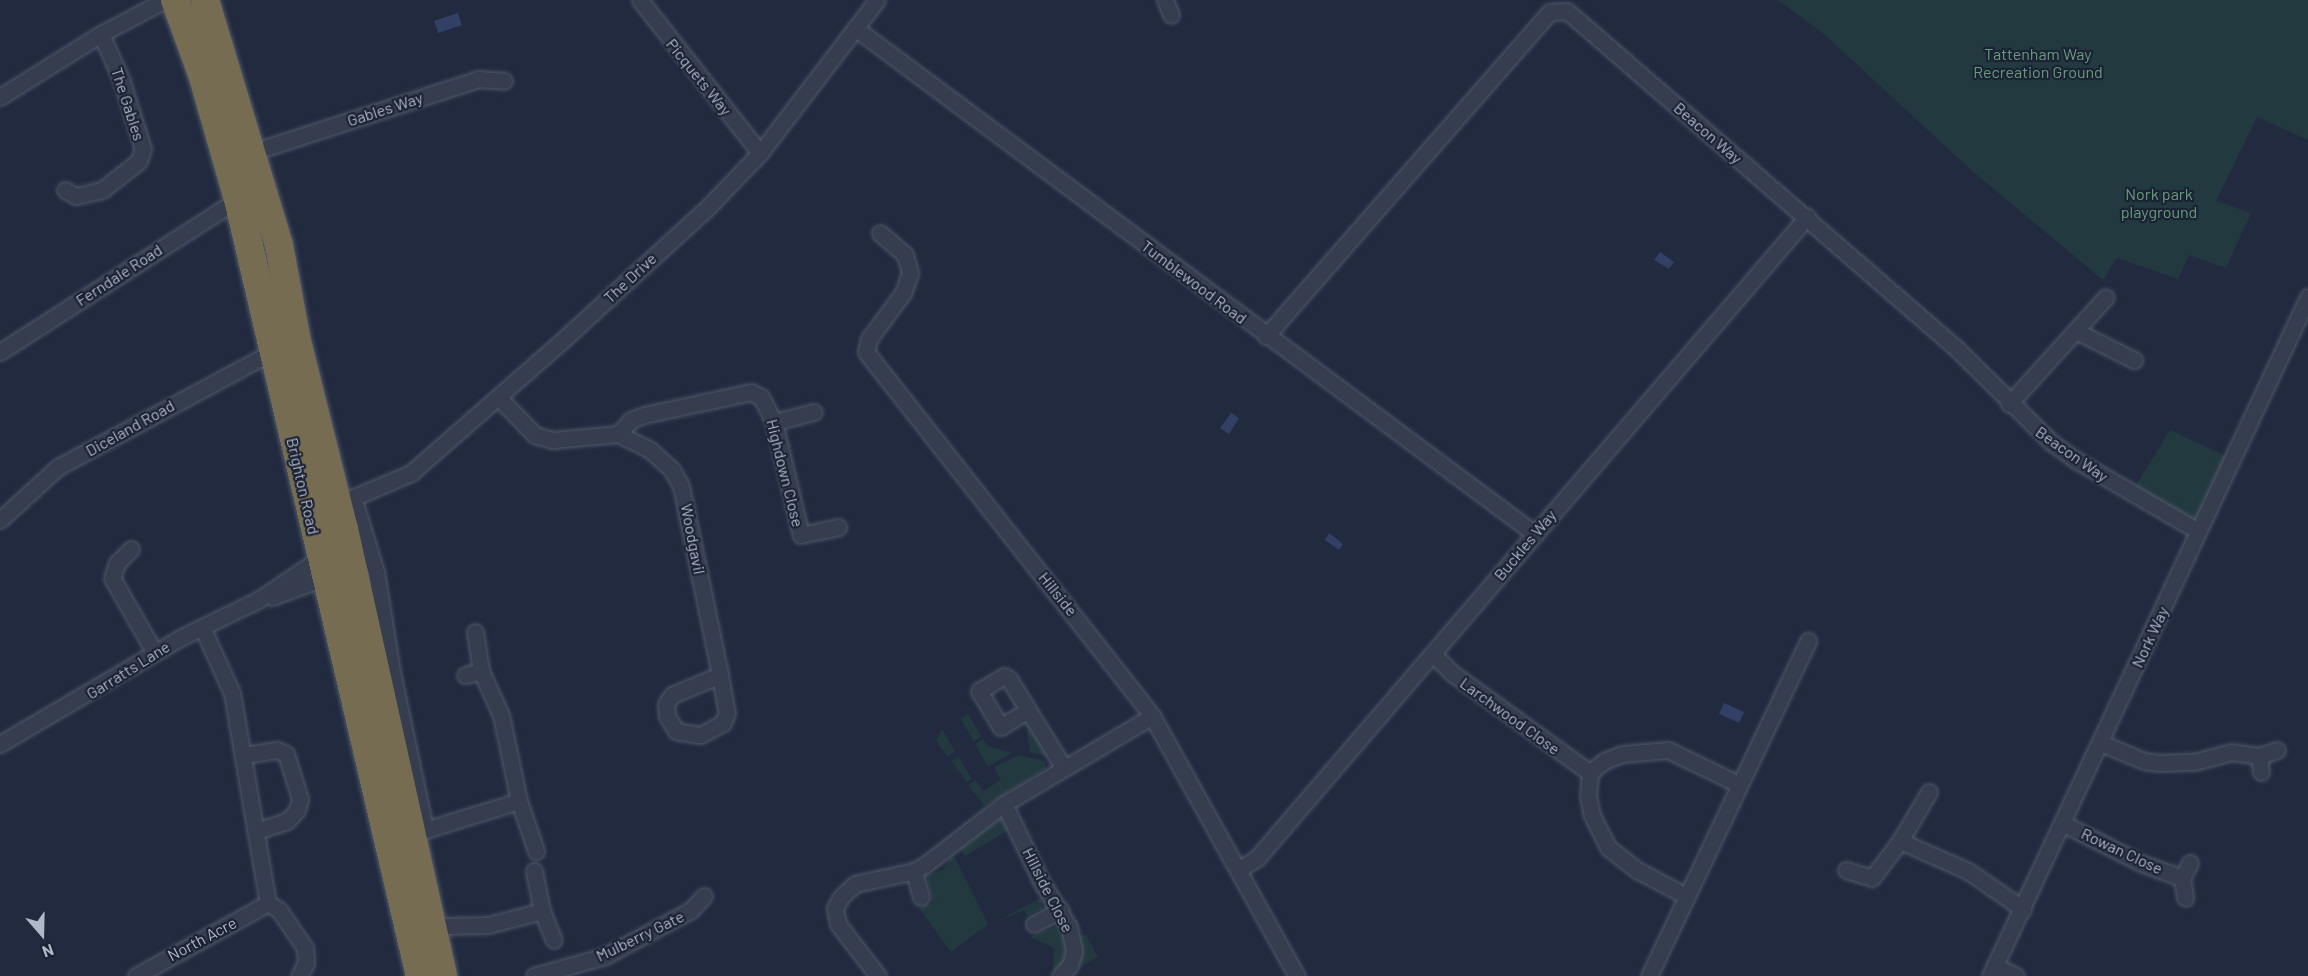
<!DOCTYPE html>
<style>
body{margin:0}
#map{position:relative;width:2308px;height:976px;overflow:hidden;background:#212a3f;font-family:Barlow,sans-serif}
div>[style]{position:absolute}
.green>*{inset:0;background:#233940;transform-origin:0 0}
.water>*{inset:0;background:#324066;transform-origin:0 0}
.roads{filter:drop-shadow(0 0 2px #51586a) drop-shadow(0 0 2px #51586a)}
.street>*{height:15px;margin:-7.5px;padding:0 7.5px;transform-origin:7.5px;border-radius:7.5px;background:#363d4f}
.highway>*{height:28px;margin:-14px;padding:0 14px;transform-origin:14px;border-radius:14px;background:#766c52}
span{translate:-50% -50%;white-space:nowrap;text-align:center;line-height:1.15;-webkit-text-stroke:4.5px #1b2234;paint-order:stroke}
.park-label{font-size:16px;color:#669d7a}
.street-label{font-size:16px;color:#b1b8ca}
.north{position:absolute;left:12px;top:904px;width:60px;height:60px;-webkit-text-stroke:4px #1b2234;paint-order:stroke;rotate:160deg;font-size:16px;font-weight:700;line-height:24px;text-align:center;color:#b1b8ca}
.north::after{content:'';display:block;margin:auto;width:21px;height:27px;background:#b1b8ca;clip-path:polygon(50% 0,100% 100%,50% 72%,0 100%)}
</style>
<div id="map">
<div class="green">
<div style="clip-path:polygon(1778px 0,2308px 0,2308px 140px,2257px 117px,2216px 201px,2251px 213px,2226px 268px,2189px 255px,2178px 279px,2117px 258px,2103px 280px,1971px 170px,1825px 35px)"></div>
<div style="clip-path:polygon(2170px 430px,2232px 459px,2198px 531px,2131px 493px)"></div>
<div style="left:968px;top:714px;width:26px;height:9px;rotate:59deg"></div>
<div style="clip-path:polygon(1026px 725px,1029px 726px,1049px 757px,1030px 752px)"></div>
<div style="clip-path:polygon(942px 729px,955px 751px,948px 757px,936px 741px)"></div>
<div style="clip-path:polygon(983px 739px,988px 746px,1011px 753px,988px 767px,975px 744px)"></div>
<div style="clip-path:polygon(1019px 755px,1044px 761px,1046px 768px,985px 806px,968px 785px,976px 780px,983px 791px,1001px 780px,994px 767px)"></div>
<div style="clip-path:polygon(959px 757px,972px 779px,967px 782px,951px 761px)"></div>
<div style="clip-path:polygon(996px 819px,1002px 819px,1009px 830px,965px 856px,960px 848px)"></div>
<div style="clip-path:polygon(953px 854px,988px 924px,951px 952px,919px 908px,932px 903px,927px 875px,943px 870px)"></div>
<div style="clip-path:polygon(1041px 898px,1042px 908px,1027px 916px,1024px 910px,996px 922px)"></div>
<div style="clip-path:polygon(1058px 926px,1063px 930px,1067px 955px,1059px 972px,1053px 969px,1054px 948px,1030px 937px)"></div>
<div style="clip-path:polygon(1086px 935px,1098px 957px,1074px 970px,1077px 936px)"></div>
</div>
<div class="water">
<div style="left:458px;top:13px;width:13px;height:25px;rotate:72deg"></div>
<div style="clip-path:polygon(1660px 252px,1674px 262px,1669px 269px,1654px 260px)"></div>
<div style="clip-path:polygon(1231px 413px,1239px 418px,1229px 434px,1220px 428px)"></div>
<div style="clip-path:polygon(1329px 533px,1343px 544px,1339px 550px,1325px 540px)"></div>
<div style="left:1724px;top:703px;width:22px;height:12px;rotate:24deg"></div>
</div>
<div class="roads">
<div class="street">
<div style="left:640px;top:0;width:194px;rotate:51.9deg"></div>
<div style="left:1165px;top:0;width:16px;rotate:68deg"></div>
<div style="left:855px;top:28px;width:848px;rotate:36.65deg"></div>
<div style="left:0;top:97px;width:119px;rotate:-32deg"></div>
<div style="left:101px;top:34px;width:72px;rotate:-28deg"></div>
<div style="left:268px;top:147px;width:221px;rotate:-17.9deg"></div>
<div style="left:478px;top:79px;width:26px;rotate:4deg"></div>
<div style="left:65px;top:190px;width:13px;rotate:29deg"></div>
<div style="left:76px;top:196px;width:27px;rotate:-13deg"></div>
<div style="left:102px;top:190px;width:47px;rotate:-38.1deg"></div>
<div style="left:139px;top:161px;width:13px;rotate:-72deg"></div>
<div style="left:143px;top:149px;width:73px;rotate:-107.4deg"></div>
<div style="left:121px;top:79px;width:49px;rotate:-114deg"></div>
<div style="left:880px;top:233px;width:33px;rotate:41deg"></div>
<div style="left:905px;top:255px;width:19px;rotate:74deg"></div>
<div style="left:910px;top:273px;width:21px;rotate:109deg"></div>
<div style="left:903px;top:293px;width:57px;rotate:126.5deg"></div>
<div style="left:869px;top:339px;width:13px;rotate:103deg"></div>
<div style="left:866px;top:352px;width:463px;rotate:51.8deg"></div>
<div style="left:1152px;top:716px;width:298px;rotate:60.9deg"></div>
<div style="left:2078px;top:332px;width:63px;rotate:26.6deg"></div>
<div style="left:1266px;top:336px;width:431px;rotate:-48.8deg"></div>
<div style="left:1550px;top:12px;width:17px;rotate:-3deg"></div>
<div style="left:1567px;top:11px;width:516px;rotate:40.91deg"></div>
<div style="left:1957px;top:349px;width:132px;rotate:44.7deg"></div>
<div style="left:2051px;top:442px;width:31px;rotate:36deg"></div>
<div style="left:2076px;top:460px;width:141px;rotate:30.2deg"></div>
<div style="left:0;top:352px;width:283px;rotate:-32.7deg"></div>
<div style="left:499px;top:398px;width:52px;rotate:45.8deg"></div>
<div style="left:535px;top:435px;width:19px;rotate:16deg"></div>
<div style="left:553px;top:440px;width:65px;rotate:-5.3deg"></div>
<div style="left:618px;top:434px;width:19px;rotate:-47deg"></div>
<div style="left:631px;top:420px;width:14px;rotate:-21deg"></div>
<div style="left:644px;top:415px;width:109px;rotate:-12.1deg"></div>
<div style="left:751px;top:392px;width:11px;rotate:27deg"></div>
<div style="left:761px;top:397px;width:28px;rotate:63deg"></div>
<div style="left:774px;top:422px;width:116px;rotate:76.6deg"></div>
<div style="left:801px;top:535px;width:38px;rotate:-12deg"></div>
<div style="left:2009px;top:404px;width:144px;rotate:-47.8deg"></div>
<div style="left:774px;top:422px;width:41px;rotate:-14deg"></div>
<div style="left:618px;top:434px;width:34px;rotate:26deg"></div>
<div style="left:649px;top:449px;width:31px;rotate:42deg"></div>
<div style="left:672px;top:470px;width:18px;rotate:61deg"></div>
<div style="left:681px;top:486px;width:193px;rotate:78.3deg"></div>
<div style="left:354px;top:500px;width:75px;rotate:73deg"></div>
<div style="left:376px;top:572px;width:101px;rotate:80.9deg"></div>
<div style="left:392px;top:672px;width:159px;rotate:78.1deg"></div>
<div style="left:338px;top:504px;width:79px;rotate:-23deg"></div>
<div style="left:411px;top:473px;width:203px;rotate:-41.2deg"></div>
<div style="left:564px;top:339px;width:198px;rotate:-42.5deg"></div>
<div style="left:710px;top:205px;width:72px;rotate:-46.1deg"></div>
<div style="left:760px;top:153px;width:193px;rotate:-52.6deg"></div>
<div style="left:0;top:520px;width:79px;rotate:-42.4deg"></div>
<div style="left:58px;top:467px;width:243px;rotate:-28.3deg"></div>
<div style="left:131px;top:549px;width:20px;rotate:135deg"></div>
<div style="left:117px;top:563px;width:16px;rotate:108deg"></div>
<div style="left:112px;top:578px;width:86px;rotate:60.2deg"></div>
<div style="left:272px;top:597px;width:55px;rotate:-20.1deg"></div>
<div style="left:202px;top:627px;width:72px;rotate:65.6deg"></div>
<div style="left:232px;top:693px;width:213px;rotate:80.3deg"></div>
<div style="left:268px;top:903px;width:13px;rotate:32deg"></div>
<div style="left:279px;top:910px;width:46px;rotate:55.6deg"></div>
<div style="left:305px;top:948px;width:15px;rotate:86deg"></div>
<div style="left:306px;top:963px;width:15px;rotate:118deg"></div>
<div style="left:475px;top:632px;width:39px;rotate:81deg"></div>
<div style="left:481px;top:671px;width:48px;rotate:65.6deg"></div>
<div style="left:501px;top:715px;width:88px;rotate:78.2deg"></div>
<div style="left:519px;top:801px;width:53px;rotate:71.2deg"></div>
<div style="left:1433px;top:654px;width:27px;rotate:45deg"></div>
<div style="left:1452px;top:673px;width:170px;rotate:35.9deg"></div>
<div style="left:465px;top:675px;width:16px;rotate:-14deg"></div>
<div style="left:720px;top:675px;width:39px;rotate:80deg"></div>
<div style="left:727px;top:713px;width:11px;rotate:112deg"></div>
<div style="left:723px;top:723px;width:26px;rotate:152deg"></div>
<div style="left:700px;top:735px;width:24px;rotate:-171deg"></div>
<div style="left:676px;top:731px;width:17px;rotate:-121deg"></div>
<div style="left:667px;top:716px;width:12px;rotate:-95deg"></div>
<div style="left:666px;top:704px;width:11px;rotate:-56deg"></div>
<div style="left:672px;top:695px;width:52px;rotate:-22.6deg"></div>
<div style="left:1028px;top:710px;width:32px;rotate:148deg"></div>
<div style="left:1001px;top:727px;width:42px;rotate:-121.4deg"></div>
<div style="left:979px;top:691px;width:29px;rotate:-31deg"></div>
<div style="left:1004px;top:676px;width:6px;rotate:31deg"></div>
<div style="left:1009px;top:679px;width:36px;rotate:58deg"></div>
<div style="left:1028px;top:710px;width:68px;rotate:58.2deg"></div>
<div style="left:2101px;top:743px;width:47px;rotate:22.7deg"></div>
<div style="left:2144px;top:761px;width:16px;rotate:7deg"></div>
<div style="left:2160px;top:763px;width:34px;rotate:-2deg"></div>
<div style="left:2194px;top:762px;width:38px;rotate:-15deg"></div>
<div style="left:2231px;top:752px;width:28px;rotate:8deg"></div>
<div style="left:2259px;top:756px;width:19px;rotate:-18deg"></div>
<div style="left:0;top:744px;width:209px;rotate:-30.5deg"></div>
<div style="left:180px;top:638px;width:87px;rotate:-26deg"></div>
<div style="left:258px;top:600px;width:73px;rotate:-33.9deg"></div>
<div style="left:244px;top:755px;width:33px;rotate:-9deg"></div>
<div style="left:277px;top:750px;width:10px;rotate:24deg"></div>
<div style="left:286px;top:754px;width:47px;rotate:72.7deg"></div>
<div style="left:300px;top:799px;width:11px;rotate:105deg"></div>
<div style="left:297px;top:810px;width:15px;rotate:132deg"></div>
<div style="left:287px;top:821px;width:33px;rotate:162deg"></div>
<div style="left:2259px;top:756px;width:16px;rotate:83deg"></div>
<div style="left:1929px;top:792px;width:57px;rotate:120.6deg"></div>
<div style="left:1900px;top:841px;width:74px;rotate:23.8deg"></div>
<div style="left:1968px;top:871px;width:67px;rotate:34.6deg"></div>
<div style="left:1004px;top:804px;width:85px;rotate:64.3deg"></div>
<div style="left:1041px;top:881px;width:54px;rotate:58.7deg"></div>
<div style="left:1069px;top:927px;width:25px;rotate:78deg"></div>
<div style="left:1074px;top:951px;width:15px;rotate:106deg"></div>
<div style="left:1070px;top:965px;width:15px;rotate:132deg"></div>
<div style="left:2064px;top:824px;width:86px;rotate:26.9deg"></div>
<div style="left:2141px;top:863px;width:44px;rotate:20.1deg"></div>
<div style="left:2182px;top:878px;width:17px;rotate:-62deg"></div>
<div style="left:425px;top:830px;width:98px;rotate:-17.1deg"></div>
<div style="left:1240px;top:869px;width:20px;rotate:-33deg"></div>
<div style="left:1257px;top:858px;width:845px;rotate:-49.37deg"></div>
<div style="left:1846px;top:870px;width:27px;rotate:17deg"></div>
<div style="left:1872px;top:878px;width:46px;rotate:-52.9deg"></div>
<div style="left:534px;top:871px;width:41px;rotate:78.7deg"></div>
<div style="left:542px;top:911px;width:31px;rotate:68deg"></div>
<div style="left:914px;top:871px;width:27px;rotate:75deg"></div>
<div style="left:2182px;top:878px;width:20px;rotate:81deg"></div>
<div style="left:1686px;top:896px;width:55px;rotate:-152deg"></div>
<div style="left:1637px;top:870px;width:37px;rotate:-142deg"></div>
<div style="left:1608px;top:847px;width:36px;rotate:-117deg"></div>
<div style="left:1592px;top:815px;width:19px;rotate:-102deg"></div>
<div style="left:1588px;top:796px;width:23px;rotate:-85deg"></div>
<div style="left:1590px;top:773px;width:18px;rotate:-41deg"></div>
<div style="left:1604px;top:761px;width:19px;rotate:-21deg"></div>
<div style="left:1622px;top:754px;width:46px;rotate:-5deg"></div>
<div style="left:1668px;top:750px;width:78px;rotate:25.9deg"></div>
<div style="left:1034px;top:924px;width:30px;rotate:-28deg"></div>
<div style="left:444px;top:926px;width:44px;rotate:-1.3deg"></div>
<div style="left:488px;top:925px;width:56px;rotate:-14.5deg"></div>
<div style="left:1995px;top:966px;width:23px;rotate:25deg"></div>
<div style="left:136px;top:976px;width:151px;rotate:-28.9deg"></div>
<div style="left:534px;top:976px;width:74px;rotate:-15.7deg"></div>
<div style="left:605px;top:956px;width:98px;rotate:-28.1deg"></div>
<div style="left:691px;top:910px;width:19px;rotate:-47deg"></div>
<div style="left:878px;top:976px;width:66px;rotate:-127.6deg"></div>
<div style="left:838px;top:924px;width:16px;rotate:-101deg"></div>
<div style="left:835px;top:908px;width:13px;rotate:-61deg"></div>
<div style="left:841px;top:897px;width:19px;rotate:-43deg"></div>
<div style="left:855px;top:884px;width:60px;rotate:-12.4deg"></div>
<div style="left:914px;top:871px;width:14px;rotate:-30deg"></div>
<div style="left:926px;top:864px;width:98px;rotate:-37.6deg"></div>
<div style="left:1004px;top:804px;width:172px;rotate:-30.7deg"></div>
<div style="left:1649px;top:976px;width:371px;rotate:-64.6deg"></div>
<div style="left:1990px;top:976px;width:750px;rotate:-64.9deg"></div>
</div>
<div class="highway">
<div style="left:175px;top:0;width:82px;rotate:70deg"></div>
<div style="left:203px;top:77px;width:127px;rotate:74deg"></div>
<div style="left:238px;top:199px;width:798px;rotate:76.82deg"></div>
<div style="left:205px;top:0;width:256px;rotate:73.2deg"></div>
<div style="left:279px;top:245px;width:98px;rotate:79.4deg"></div>
<div style="left:297px;top:341px;width:194px;rotate:76deg"></div>
<div style="left:344px;top:529px;width:458px;rotate:77.5deg"></div>
</div>
</div>
<div class="park-label">
<span style="left:2038px;top:63px">Tattenham Way<br>Recreation Ground</span>
<span style="left:2159px;top:203px">Nork park<br>playground</span>
</div>
<div class="street-label">
<span style="left:699px;top:77px;rotate:51deg">Picquets Way</span>
<span style="left:128px;top:104px;rotate:72deg">The Gables</span>
<span style="left:385px;top:109px;rotate:-18deg">Gables Way</span>
<span style="left:1708px;top:133px;rotate:41deg">Beacon Way</span>
<span style="left:119px;top:275px;rotate:-33deg">Ferndale Road</span>
<span style="left:630px;top:278px;rotate:-43deg">The Drive</span>
<span style="left:1194px;top:282px;rotate:37deg">Tumblewood Road</span>
<span style="left:130px;top:428px;rotate:-29deg">Diceland Road</span>
<span style="left:2072px;top:454px;rotate:35deg">Beacon Way</span>
<span style="left:785px;top:473px;rotate:76deg">Highdown Close</span>
<span style="left:303px;top:486px;rotate:77deg">Brighton Road</span>
<span style="left:693px;top:539px;rotate:79deg">Woodgavil</span>
<span style="left:1525px;top:545px;rotate:-50deg">Buckles Way</span>
<span style="left:1058px;top:594px;rotate:51deg">Hillside</span>
<span style="left:2150px;top:637px;rotate:-65deg">Nork Way</span>
<span style="left:128px;top:670px;rotate:-32deg">Garratts Lane</span>
<span style="left:1510px;top:716px;rotate:36deg">Larchwood Close</span>
<span style="left:2122px;top:851px;rotate:25deg">Rowan Close</span>
<span style="left:1048px;top:890px;rotate:63deg">Hillside Close</span>
<span style="left:640px;top:936px;rotate:-26deg">Mulberry Gate</span>
<span style="left:202px;top:939px;rotate:-28deg">North Acre</span>
</div>
<div class="north">N</div>
</div>
